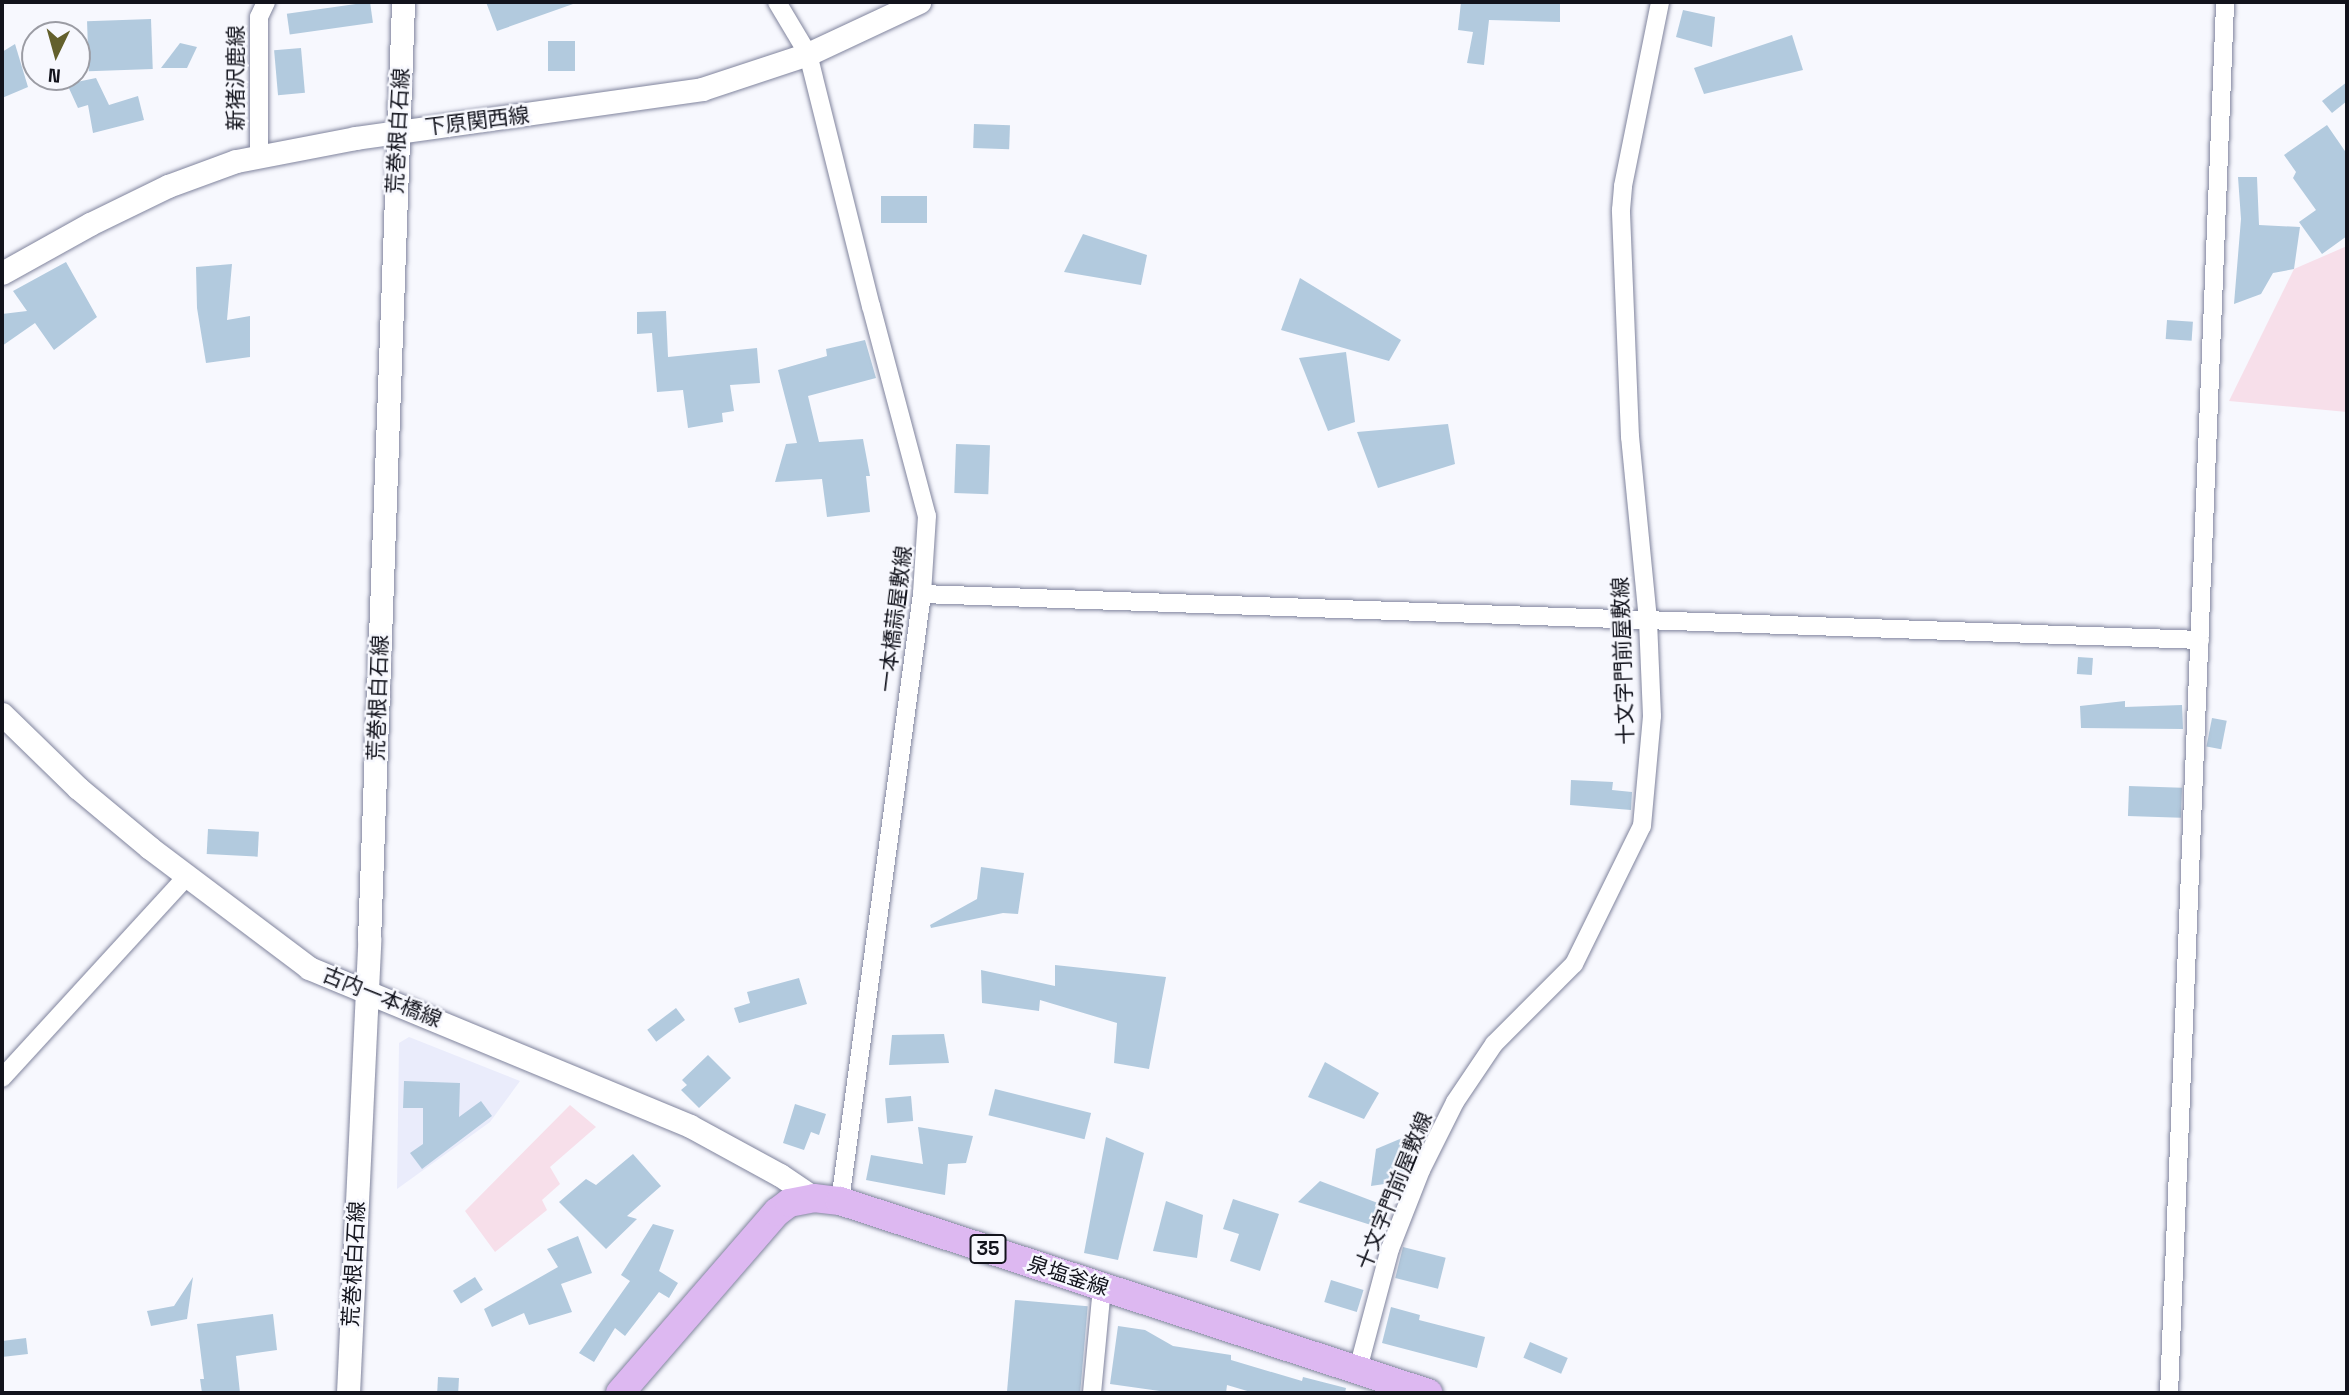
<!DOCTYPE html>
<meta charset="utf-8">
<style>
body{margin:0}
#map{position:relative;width:2349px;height:1395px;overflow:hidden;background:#f7f8fe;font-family:"Space Grotesk","Noto Sans JP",sans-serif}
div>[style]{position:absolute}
.built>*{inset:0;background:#eaecfb}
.green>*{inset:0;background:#f7dfea}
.building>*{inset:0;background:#b2cade;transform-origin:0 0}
.roads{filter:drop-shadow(0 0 2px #80849d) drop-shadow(0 0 2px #80849d)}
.minor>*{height:18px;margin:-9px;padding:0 9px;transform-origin:9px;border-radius:9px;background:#fff}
.tertiary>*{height:23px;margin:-11.5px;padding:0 11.5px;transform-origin:11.5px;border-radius:11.5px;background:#fff}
.primary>*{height:28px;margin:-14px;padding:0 14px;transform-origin:14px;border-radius:14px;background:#ddb8f1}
span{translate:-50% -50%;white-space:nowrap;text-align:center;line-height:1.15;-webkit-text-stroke:5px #f7f8fe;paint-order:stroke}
.shield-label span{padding:2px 5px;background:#f7f8fe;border:2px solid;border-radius:5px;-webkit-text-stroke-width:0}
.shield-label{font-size:19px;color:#12131c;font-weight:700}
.street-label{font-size:21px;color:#12131c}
.frame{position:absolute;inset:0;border:4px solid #12131c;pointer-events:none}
.north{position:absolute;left:21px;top:21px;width:70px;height:70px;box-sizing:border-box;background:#f7f8fe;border:2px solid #9b9ca4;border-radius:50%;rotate:185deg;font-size:19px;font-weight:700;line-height:28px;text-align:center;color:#12131c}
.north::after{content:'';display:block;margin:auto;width:24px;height:32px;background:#63602c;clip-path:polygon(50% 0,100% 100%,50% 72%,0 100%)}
</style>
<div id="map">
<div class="built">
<div style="clip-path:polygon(409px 1037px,520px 1081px,490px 1122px,397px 1189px,399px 1043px)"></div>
</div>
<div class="green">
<div style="clip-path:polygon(2347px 246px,2347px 412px,2229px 401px,2294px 269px)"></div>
<div style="clip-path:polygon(570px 1105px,596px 1127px,550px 1167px,560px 1184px,542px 1200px,547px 1210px,495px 1252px,465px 1211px)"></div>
</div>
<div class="building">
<div style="left:370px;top:2px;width:21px;height:84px;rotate:82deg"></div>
<div style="clip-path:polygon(486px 2px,573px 2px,573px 4px,497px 31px)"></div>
<div style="clip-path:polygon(1461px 2px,1560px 2px,1560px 22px,1489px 20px,1484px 65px,1467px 63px,1473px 32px,1458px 30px)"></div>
<div style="clip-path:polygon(1683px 10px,1715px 17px,1712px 47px,1676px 37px)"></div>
<div style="left:151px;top:19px;width:50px;height:64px;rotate:88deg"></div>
<div style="clip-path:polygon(1792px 35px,1803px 70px,1704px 94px,1694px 68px)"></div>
<div style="left:548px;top:41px;width:27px;height:30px"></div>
<div style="clip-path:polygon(180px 43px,197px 47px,187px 68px,161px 68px)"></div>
<div style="clip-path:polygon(15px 44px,28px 87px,2px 98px,2px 52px)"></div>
<div style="left:301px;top:48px;width:45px;height:27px;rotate:85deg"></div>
<div style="clip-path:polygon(96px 78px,109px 105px,138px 96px,144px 120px,93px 133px,88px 105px,78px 108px,67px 84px)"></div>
<div style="clip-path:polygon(2347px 82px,2347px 101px,2332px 113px,2322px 101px)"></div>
<div style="left:974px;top:124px;width:36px;height:24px;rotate:2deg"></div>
<div style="clip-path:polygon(2327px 125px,2347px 154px,2347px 236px,2322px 254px,2299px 222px,2316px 210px,2293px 178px,2296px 172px,2284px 155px)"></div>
<div style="clip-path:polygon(2238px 177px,2257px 177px,2259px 225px,2300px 227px,2294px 269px,2273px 273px,2261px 294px,2234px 304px,2241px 219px)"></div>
<div style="left:927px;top:196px;width:27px;height:46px;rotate:90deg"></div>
<div style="clip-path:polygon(1083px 234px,1147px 255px,1141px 285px,1064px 272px)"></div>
<div style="clip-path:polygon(66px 262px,97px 317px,54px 350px,35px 323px,2px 346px,2px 314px,27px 311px,13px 291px)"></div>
<div style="clip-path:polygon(232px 264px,227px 320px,250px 316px,250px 357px,206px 363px,197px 308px,196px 267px)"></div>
<div style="clip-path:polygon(1300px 278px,1401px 340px,1389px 361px,1281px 330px)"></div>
<div style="clip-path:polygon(666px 311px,668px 357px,757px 348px,760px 383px,730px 385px,734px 411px,722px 413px,723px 422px,688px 428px,683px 390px,657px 392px,652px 333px,637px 334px,637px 312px)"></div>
<div style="left:2167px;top:320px;width:26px;height:19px;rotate:4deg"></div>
<div style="clip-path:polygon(865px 340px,876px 378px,808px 396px,819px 442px,863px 439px,870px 476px,866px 476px,870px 512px,827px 517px,822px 479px,775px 482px,786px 444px,797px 443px,778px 370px,827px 356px,826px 349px)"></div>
<div style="clip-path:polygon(1346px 352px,1355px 422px,1328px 431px,1299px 358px)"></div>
<div style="clip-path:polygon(1448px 424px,1455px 464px,1378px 488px,1357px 432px)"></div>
<div style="left:956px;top:444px;width:34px;height:49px;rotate:2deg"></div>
<div style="left:2078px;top:657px;width:15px;height:17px;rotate:4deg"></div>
<div style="clip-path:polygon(2125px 701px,2125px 707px,2182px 705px,2183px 729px,2081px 728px,2080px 706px)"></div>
<div style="left:2212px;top:718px;width:15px;height:29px;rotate:11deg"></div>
<div style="clip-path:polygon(1571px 780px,1613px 782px,1612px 790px,1632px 792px,1631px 810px,1570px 805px)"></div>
<div style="left:2129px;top:786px;width:53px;height:30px;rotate:2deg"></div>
<div style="left:208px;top:829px;width:51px;height:25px;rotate:3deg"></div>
<div style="clip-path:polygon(981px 867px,1024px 873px,1018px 914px,1003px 913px,931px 928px,930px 925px,977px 899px)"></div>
<div style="clip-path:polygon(1055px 965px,1166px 977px,1149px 1069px,1114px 1063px,1117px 1023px,1040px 1000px,1039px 1011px,982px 1003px,981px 970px,1055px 986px)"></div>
<div style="clip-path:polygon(799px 978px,807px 1004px,739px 1023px,734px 1008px,750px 1003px,747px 992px)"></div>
<div style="left:676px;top:1008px;width:15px;height:36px;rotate:53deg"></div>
<div style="clip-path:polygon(944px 1034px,949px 1063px,889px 1065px,892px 1035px)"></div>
<div style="clip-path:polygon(708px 1055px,731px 1078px,699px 1108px,681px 1090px,687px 1085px,682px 1080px)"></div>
<div style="clip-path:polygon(1325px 1062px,1379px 1093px,1364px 1119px,1308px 1097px)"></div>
<div style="clip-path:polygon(404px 1081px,460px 1083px,459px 1117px,481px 1101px,492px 1116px,422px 1169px,410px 1153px,423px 1144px,423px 1108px,403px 1108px)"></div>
<div style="left:995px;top:1089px;width:99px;height:27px;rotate:14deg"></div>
<div style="left:911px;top:1096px;width:25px;height:26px;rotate:85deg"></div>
<div style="clip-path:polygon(795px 1104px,826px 1114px,819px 1135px,811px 1132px,804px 1150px,783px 1143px)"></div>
<div style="clip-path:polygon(918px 1127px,973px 1136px,966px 1163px,948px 1164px,945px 1195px,866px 1180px,871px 1155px,923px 1164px)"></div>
<div style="clip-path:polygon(1407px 1136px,1404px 1181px,1371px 1186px,1376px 1149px)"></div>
<div style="clip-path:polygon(1106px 1137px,1144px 1153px,1118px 1260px,1084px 1253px)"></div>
<div style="clip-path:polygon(633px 1154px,661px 1186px,627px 1216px,637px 1219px,606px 1249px,559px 1202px,586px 1179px,596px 1185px)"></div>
<div style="clip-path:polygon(1320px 1181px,1383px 1205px,1371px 1225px,1298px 1202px)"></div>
<div style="clip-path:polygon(1233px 1199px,1279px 1214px,1260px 1271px,1230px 1261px,1239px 1234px,1223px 1229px)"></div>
<div style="clip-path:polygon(1166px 1201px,1203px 1215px,1197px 1258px,1153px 1251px)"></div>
<div style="clip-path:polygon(653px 1224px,674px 1230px,659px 1271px,678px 1283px,669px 1298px,659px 1292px,625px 1336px,615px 1328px,594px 1362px,579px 1353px,630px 1281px,621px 1275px)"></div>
<div style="clip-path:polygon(578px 1236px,592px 1273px,561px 1284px,572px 1312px,529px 1325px,524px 1313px,492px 1327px,484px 1309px,558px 1267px,547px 1249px)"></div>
<div style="left:1403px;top:1247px;width:44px;height:32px;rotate:14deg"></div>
<div style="clip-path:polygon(193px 1277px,187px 1319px,151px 1326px,147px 1311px,174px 1306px)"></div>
<div style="left:475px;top:1277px;width:15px;height:26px;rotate:58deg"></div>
<div style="left:1331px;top:1280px;width:34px;height:23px;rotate:17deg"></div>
<div style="left:1015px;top:1300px;width:73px;height:93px;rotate:5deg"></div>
<div style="clip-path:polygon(1391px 1307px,1420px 1315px,1419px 1320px,1485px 1337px,1477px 1368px,1382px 1343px)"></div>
<div style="clip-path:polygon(273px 1314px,277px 1350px,236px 1356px,240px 1393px,202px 1393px,200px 1379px,204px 1379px,197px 1324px)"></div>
<div style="clip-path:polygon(1118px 1326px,1145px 1330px,1173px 1346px,1231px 1355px,1231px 1360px,1302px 1381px,1303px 1377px,1346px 1388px,1345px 1393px,1254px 1393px,1227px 1385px,1226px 1393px,1174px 1393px,1110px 1384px)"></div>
<div style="left:26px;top:1338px;width:16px;height:24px;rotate:83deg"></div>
<div style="left:1530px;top:1342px;width:41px;height:17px;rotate:23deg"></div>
<div style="left:438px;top:1377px;width:21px;height:16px;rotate:3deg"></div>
</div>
<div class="roads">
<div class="minor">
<div style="left:777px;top:2px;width:61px;rotate:59.2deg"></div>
<div style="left:808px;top:54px;width:260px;rotate:76deg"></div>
<div style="left:871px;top:306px;width:217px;rotate:75.1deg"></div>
<div style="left:927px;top:516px;width:78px;rotate:93.7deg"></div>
<div style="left:922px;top:594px;width:613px;rotate:97.69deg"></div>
<div style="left:259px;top:157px;width:140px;rotate:-90deg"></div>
<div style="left:259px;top:17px;width:17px;rotate:-65deg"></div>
<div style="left:922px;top:594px;width:1279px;rotate:2.06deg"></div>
<div style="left:2px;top:1078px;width:274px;rotate:-47.5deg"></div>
<div style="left:1358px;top:1369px;width:124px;rotate:-75.1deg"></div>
<div style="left:1390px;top:1249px;width:85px;rotate:-68.6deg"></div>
<div style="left:1421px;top:1170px;width:76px;rotate:-63.4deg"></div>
<div style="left:1455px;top:1102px;width:70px;rotate:-56.1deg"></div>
<div style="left:1494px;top:1044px;width:113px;rotate:-45deg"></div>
<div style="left:1574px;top:964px;width:154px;rotate:-63.8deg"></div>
<div style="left:1642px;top:826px;width:110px;rotate:-84.8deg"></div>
<div style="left:1652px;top:716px;width:96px;rotate:-92.4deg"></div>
<div style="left:1648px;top:620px;width:184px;rotate:-95.6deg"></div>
<div style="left:1630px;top:437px;width:227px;rotate:-92.3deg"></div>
<div style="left:1621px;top:210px;width:24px;rotate:-85deg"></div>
<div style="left:1623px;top:186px;width:188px;rotate:-78.6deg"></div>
<div style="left:1092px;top:1393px;width:106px;rotate:-84.6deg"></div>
<div style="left:2169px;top:1393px;width:1392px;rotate:-87.69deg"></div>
</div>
<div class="tertiary">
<div style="left:2px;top:273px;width:101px;rotate:-29.1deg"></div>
<div style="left:90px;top:224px;width:87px;rotate:-26deg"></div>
<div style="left:168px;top:186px;width:72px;rotate:-20.2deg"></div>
<div style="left:236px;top:161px;width:121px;rotate:-10.9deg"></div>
<div style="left:355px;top:138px;width:350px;rotate:-8deg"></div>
<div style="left:702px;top:89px;width:112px;rotate:-18.3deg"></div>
<div style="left:808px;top:54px;width:123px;rotate:-25.1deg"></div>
<div style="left:2px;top:714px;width:106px;rotate:44.2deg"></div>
<div style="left:78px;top:788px;width:94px;rotate:39.8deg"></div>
<div style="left:150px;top:848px;width:199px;rotate:37deg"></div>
<div style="left:309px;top:968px;width:412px;rotate:22.5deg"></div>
<div style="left:690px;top:1126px;width:102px;rotate:28.6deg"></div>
<div style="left:780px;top:1175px;width:41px;rotate:34.1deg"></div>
<div style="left:348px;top:1393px;width:453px;rotate:-87.3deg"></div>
<div style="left:369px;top:940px;width:939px;rotate:-87.92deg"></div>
</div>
<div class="primary">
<div style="left:620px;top:1393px;width:240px;rotate:-49.1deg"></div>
<div style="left:777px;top:1212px;width:15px;rotate:-37deg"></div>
<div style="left:789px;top:1203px;width:25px;rotate:-11deg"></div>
<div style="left:814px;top:1198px;width:26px;rotate:7deg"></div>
<div style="left:840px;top:1201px;width:619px;rotate:18.08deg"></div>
</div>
</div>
<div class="shield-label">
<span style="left:988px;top:1249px">35</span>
</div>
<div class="street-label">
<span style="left:236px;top:78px;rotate:-90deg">新猪沢鹿線</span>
<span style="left:477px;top:121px;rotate:-7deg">下原関西線</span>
<span style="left:398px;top:131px;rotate:-87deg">荒巻根白石線</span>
<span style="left:895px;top:619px;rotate:-83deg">一本橋蒜屋敷線</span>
<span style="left:1623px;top:661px;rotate:-92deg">十文字門前屋敷線</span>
<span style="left:378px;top:698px;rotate:-88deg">荒巻根白石線</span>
<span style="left:382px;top:997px;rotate:22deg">古内一本橋線</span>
<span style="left:1394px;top:1191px;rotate:-68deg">十文字門前屋敷線</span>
<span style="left:354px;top:1264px;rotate:-87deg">荒巻根白石線</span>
<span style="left:1068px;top:1276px;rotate:18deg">泉塩釜線</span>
</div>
<div class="frame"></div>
<div class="north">N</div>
</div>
